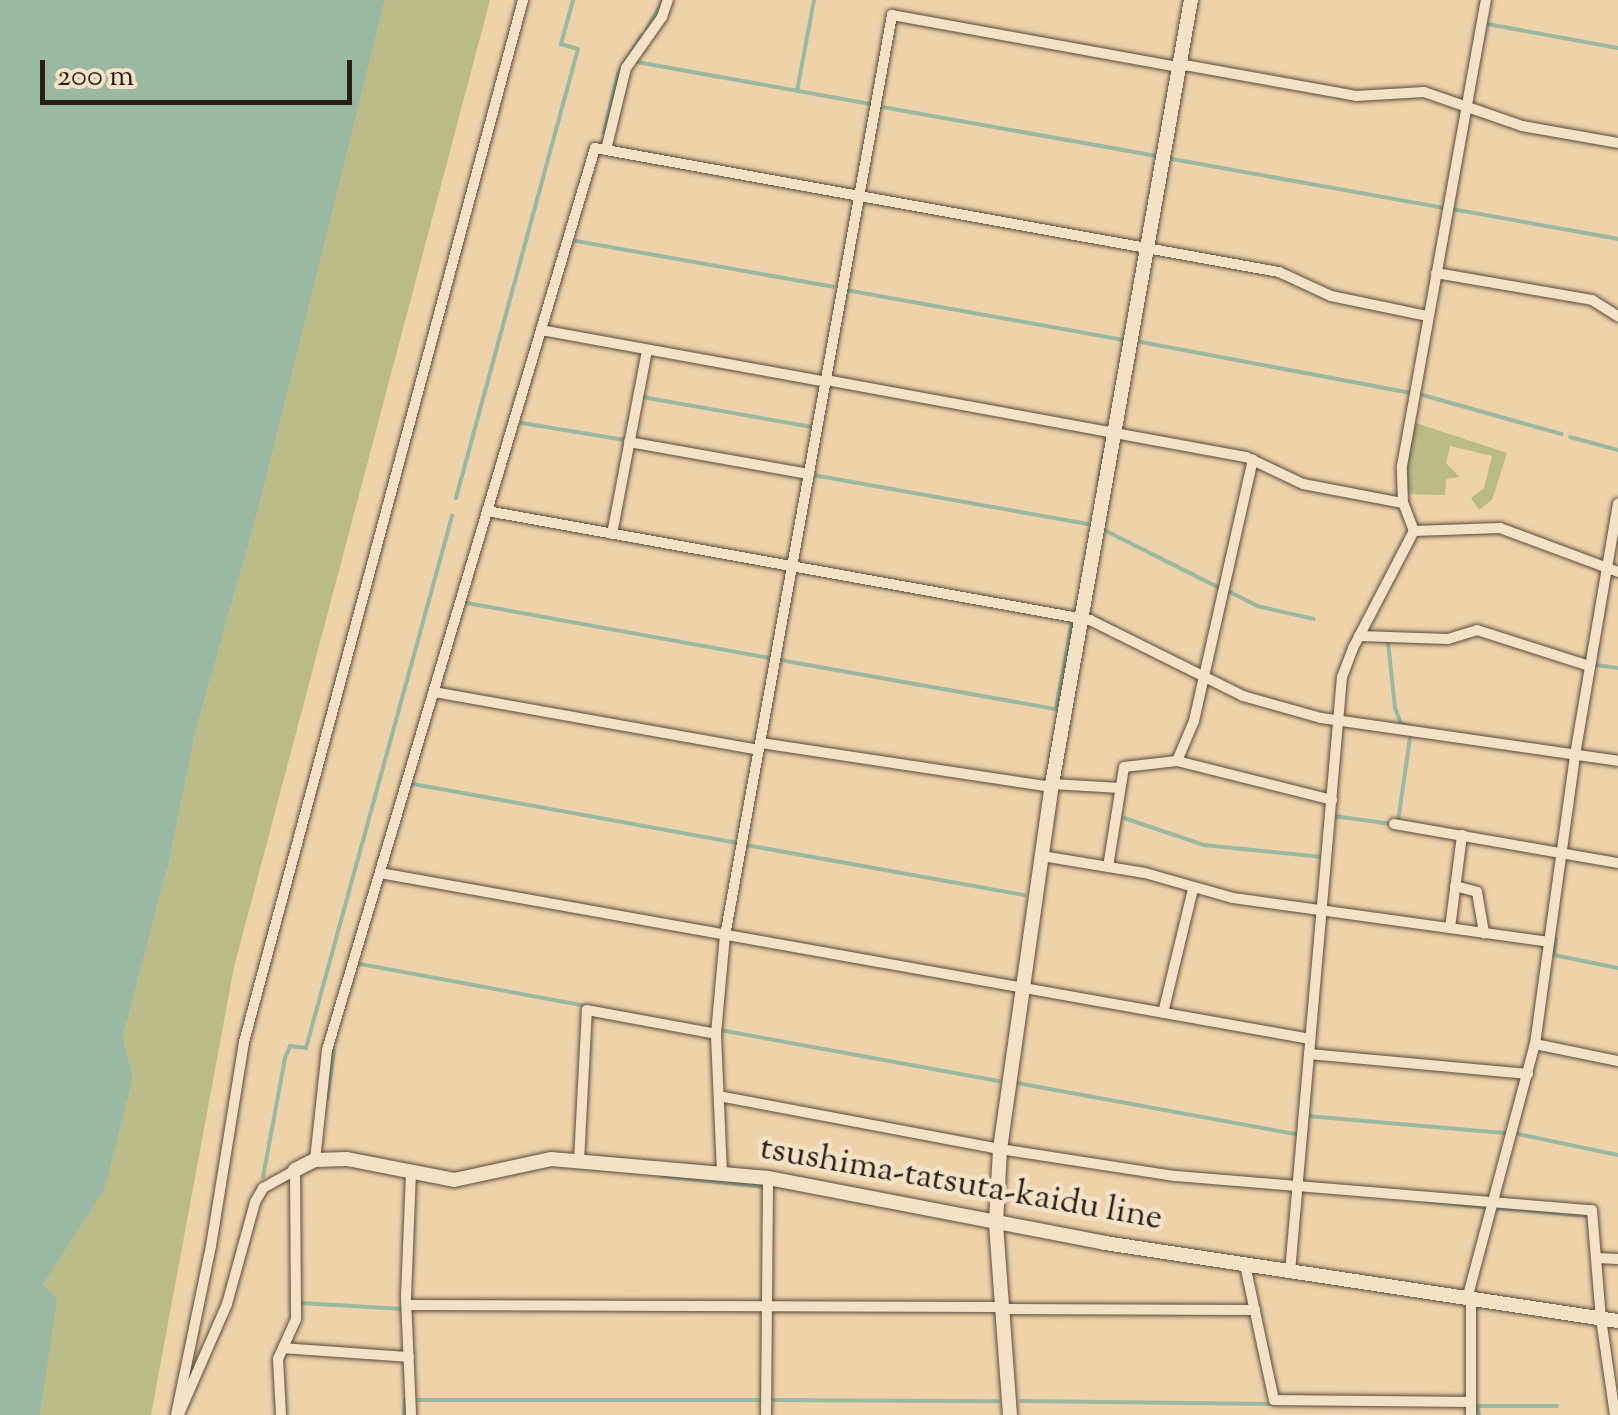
<!DOCTYPE html>
<style>
body{margin:0}
#map{position:relative;width:1618px;height:1415px;overflow:hidden;background:#eed2a9;font-family:"Sorts Mill Goudy",serif}
div>[style]{position:absolute}
.green>*{inset:0;background:#babb87}
.water>*{inset:0;background:#9bb8a2}
.stream>*{height:4px;margin:-2px;padding:0 2px;transform-origin:2px;border-radius:2px;background:#9bb8a2}
.roads{filter:drop-shadow(0 0 2px #5b4b3c) drop-shadow(0 0 2px #5b4b3c)}
.street>*{height:10px;margin:-5px;padding:0 5px;transform-origin:5px;border-radius:5px;background:#f4e2c7}
.secondary>*{height:14px;margin:-7px;padding:0 7px;transform-origin:7px;border-radius:7px;background:#f4e2c7}
span{translate:-50% -50%;white-space:nowrap;text-align:center;line-height:1.15;-webkit-text-stroke:9px #f4e2c7;paint-order:stroke}
.street-label{font-size:35px;color:#2a1e18}
.scale{position:absolute;left:40px;top:60px;width:312px;height:45px;box-sizing:border-box;border:5px solid #2a1e18;border-top:0;padding-left:12px;font-size:30px;line-height:35px;white-space:nowrap;color:#2a1e18;-webkit-text-stroke:8px #f4e2c7;paint-order:stroke}
</style>
<div id="map">
<div class="green">
<div style="clip-path:polygon(385px 0,490px 0,234px 967px,151px 1415px,40px 1415px,45px 1381px,43px 1285px,105px 1189px,133px 1078px,123px 1037px,170px 858px,196px 730px,262px 496px)"></div>
<div style="clip-path:polygon(1413px 422px,1507px 453px,1492px 500px,1479px 510px,1471px 498px,1484px 488px,1492px 456px,1450px 446px,1446px 463px,1460px 477px,1446px 479px,1445px 495px,1405px 494px,1404px 466px)"></div>
</div>
<div class="water">
<div style="clip-path:polygon(0 0,385px 0,262px 496px,196px 730px,170px 858px,123px 1037px,133px 1078px,105px 1189px,43px 1285px,57px 1299px,40px 1415px,0 1415px)"></div>
</div>
<div class="stream">
<div style="left:1487px;top:24px;width:133px;rotate:10.4deg"></div>
<div style="left:647px;top:29px;width:33px;rotate:-61deg"></div>
<div style="left:637px;top:62px;width:237px;rotate:10.2deg"></div>
<div style="left:797px;top:91px;width:93px;rotate:-79.4deg"></div>
<div style="left:882px;top:107px;width:279px;rotate:10.1deg"></div>
<div style="left:604px;top:133px;width:61px;rotate:-76.7deg"></div>
<div style="left:618px;top:74px;width:46px;rotate:-58.4deg"></div>
<div style="left:1172px;top:159px;width:276px;rotate:10.2deg"></div>
<div style="left:1452px;top:209px;width:169px;rotate:10.2deg"></div>
<div style="left:576px;top:241px;width:261px;rotate:10.1deg"></div>
<div style="left:846px;top:290px;width:282px;rotate:10.2deg"></div>
<div style="left:1141px;top:342px;width:275px;rotate:10.7deg"></div>
<div style="left:1419px;top:394px;width:148px;rotate:15.7deg"></div>
<div style="left:642px;top:397px;width:174px;rotate:10deg"></div>
<div style="left:522px;top:423px;width:104px;rotate:9.4deg"></div>
<div style="left:1570px;top:437px;width:50px;rotate:15.2deg"></div>
<div style="left:813px;top:475px;width:279px;rotate:10.1deg"></div>
<div style="left:1099px;top:481px;width:27px;rotate:-80deg"></div>
<div style="left:456px;top:498px;width:465px;rotate:-74.8deg"></div>
<div style="left:578px;top:49px;width:18px;rotate:-164deg"></div>
<div style="left:561px;top:44px;width:46px;rotate:-74.7deg"></div>
<div style="left:1106px;top:531px;width:127px;rotate:26.6deg"></div>
<div style="left:1226px;top:590px;width:35px;rotate:27deg"></div>
<div style="left:1257px;top:606px;width:58px;rotate:12.8deg"></div>
<div style="left:467px;top:603px;width:309px;rotate:10.3deg"></div>
<div style="left:1388px;top:642px;width:66px;rotate:83.9deg"></div>
<div style="left:1395px;top:708px;width:17px;rotate:69deg"></div>
<div style="left:1401px;top:724px;width:9px;rotate:13deg"></div>
<div style="left:780px;top:660px;width:280px;rotate:10.1deg"></div>
<div style="left:1056px;top:709px;width:89px;rotate:-79.7deg"></div>
<div style="left:1596px;top:665px;width:22px;rotate:8deg"></div>
<div style="left:413px;top:784px;width:331px;rotate:10.3deg"></div>
<div style="left:1334px;top:816px;width:58px;rotate:8deg"></div>
<div style="left:1124px;top:818px;width:84px;rotate:18.6deg"></div>
<div style="left:1204px;top:845px;width:119px;rotate:5.8deg"></div>
<div style="left:1398px;top:822px;width:85px;rotate:-81.9deg"></div>
<div style="left:746px;top:845px;width:283px;rotate:10.2deg"></div>
<div style="left:1556px;top:939px;width:16px;rotate:97deg"></div>
<div style="left:1554px;top:955px;width:65px;rotate:11.5deg"></div>
<div style="left:360px;top:964px;width:230px;rotate:10.5deg"></div>
<div style="left:720px;top:1030px;width:283px;rotate:10.4deg"></div>
<div style="left:1017px;top:1083px;width:287px;rotate:10.4deg"></div>
<div style="left:327px;top:1099px;width:49px;rotate:-81.7deg"></div>
<div style="left:1307px;top:1116px;width:198px;rotate:4.9deg"></div>
<div style="left:1518px;top:1134px;width:102px;rotate:11.9deg"></div>
<div style="left:661px;top:1176px;width:104px;rotate:6.1deg"></div>
<div style="left:263px;top:1177px;width:121px;rotate:-79.5deg"></div>
<div style="left:285px;top:1058px;width:13px;rotate:-67deg"></div>
<div style="left:290px;top:1046px;width:16px;rotate:7deg"></div>
<div style="left:306px;top:1048px;width:552px;rotate:-74.65deg"></div>
<div style="left:1425px;top:1201px;width:59px;rotate:5.8deg"></div>
<div style="left:1498px;top:1208px;width:90px;rotate:5.1deg"></div>
<div style="left:302px;top:1303px;width:100px;rotate:3.4deg"></div>
<div style="left:415px;top:1400px;width:349px"></div>
<div style="left:772px;top:1400px;width:226px;rotate:0.3deg"></div>
<div style="left:1021px;top:1401px;width:255px;rotate:0.7deg"></div>
<div style="left:1477px;top:1406px;width:9px;rotate:77deg"></div>
<div style="left:1479px;top:1406px;width:78px"></div>
<div style="left:404px;top:1415px;width:15px;rotate:-86deg"></div>
</div>
<div class="roads">
<div class="street">
<div style="left:1179px;top:64px;width:180px;rotate:10.2deg"></div>
<div style="left:1356px;top:96px;width:68px;rotate:-3.4deg"></div>
<div style="left:1424px;top:92px;width:104px;rotate:19.1deg"></div>
<div style="left:1522px;top:126px;width:97px;rotate:10deg"></div>
<div style="left:606px;top:150px;width:84px;rotate:-76.3deg"></div>
<div style="left:626px;top:68px;width:62px;rotate:-54.8deg"></div>
<div style="left:662px;top:17px;width:18px;rotate:-71deg"></div>
<div style="left:1436px;top:273px;width:158px;rotate:9.8deg"></div>
<div style="left:1592px;top:300px;width:31px;rotate:32deg"></div>
<div style="left:541px;top:330px;width:290px;rotate:10.3deg"></div>
<div style="left:826px;top:380px;width:427px;rotate:10.4deg"></div>
<div style="left:1246px;top:457px;width:63px;rotate:25.3deg"></div>
<div style="left:1303px;top:484px;width:102px;rotate:10.8deg"></div>
<div style="left:629px;top:442px;width:183px;rotate:10.1deg"></div>
<div style="left:487px;top:511px;width:613px;rotate:10.25deg"></div>
<div style="left:1090px;top:620px;width:171px;rotate:26.4deg"></div>
<div style="left:1243px;top:696px;width:81px;rotate:15.8deg"></div>
<div style="left:1321px;top:718px;width:300px;rotate:8.2deg"></div>
<div style="left:1414px;top:531px;width:86px;rotate:-2deg"></div>
<div style="left:1500px;top:528px;width:126px;rotate:20.4deg"></div>
<div style="left:612px;top:534px;width:187px;rotate:-79.2deg"></div>
<div style="left:1359px;top:636px;width:89px;rotate:1.9deg"></div>
<div style="left:1448px;top:639px;width:30px;rotate:-17deg"></div>
<div style="left:1477px;top:630px;width:118px;rotate:17.8deg"></div>
<div style="left:434px;top:692px;width:329px;rotate:10.1deg"></div>
<div style="left:761px;top:743px;width:294px;rotate:8.6deg"></div>
<div style="left:1177px;top:761px;width:160px;rotate:14.1deg"></div>
<div style="left:1052px;top:784px;width:68px;rotate:3.4deg"></div>
<div style="left:1394px;top:824px;width:227px;rotate:9.9deg"></div>
<div style="left:1042px;top:856px;width:104px;rotate:9.4deg"></div>
<div style="left:1145px;top:873px;width:91px;rotate:15.9deg"></div>
<div style="left:1233px;top:898px;width:319px;rotate:7.9deg"></div>
<div style="left:1108px;top:867px;width:101px;rotate:-80.9deg"></div>
<div style="left:1124px;top:767px;width:53px;rotate:-6.5deg"></div>
<div style="left:1177px;top:761px;width:43px;rotate:-67deg"></div>
<div style="left:1194px;top:721px;width:268px;rotate:-77.3deg"></div>
<div style="left:380px;top:873px;width:945px;rotate:10.12deg"></div>
<div style="left:1455px;top:886px;width:23px;rotate:15deg"></div>
<div style="left:1477px;top:892px;width:42px;rotate:80.3deg"></div>
<div style="left:1450px;top:928px;width:94px;rotate:-82.6deg"></div>
<div style="left:1163px;top:1013px;width:128px;rotate:-76.4deg"></div>
<div style="left:1535px;top:1044px;width:85px;rotate:11.6deg"></div>
<div style="left:1309px;top:1054px;width:220px;rotate:5.2deg"></div>
<div style="left:719px;top:1096px;width:286px;rotate:10.7deg"></div>
<div style="left:1000px;top:1149px;width:177px;rotate:8.8deg"></div>
<div style="left:1175px;top:1176px;width:418px;rotate:4.7deg"></div>
<div style="left:1592px;top:1210px;width:109px;rotate:85.3deg"></div>
<div style="left:1601px;top:1319px;width:97px;rotate:81.7deg"></div>
<div style="left:315px;top:1160px;width:111px;rotate:-83.8deg"></div>
<div style="left:327px;top:1050px;width:941px;rotate:-73.45deg"></div>
<div style="left:595px;top:148px;width:695px;rotate:10.28deg"></div>
<div style="left:1279px;top:272px;width:57px;rotate:24.8deg"></div>
<div style="left:1331px;top:296px;width:99px;rotate:11.7deg"></div>
<div style="left:579px;top:1161px;width:151px;rotate:-87deg"></div>
<div style="left:587px;top:1010px;width:131px;rotate:10.5deg"></div>
<div style="left:411px;top:1172px;width:127px;rotate:92.3deg"></div>
<div style="left:406px;top:1299px;width:116px;rotate:87.5deg"></div>
<div style="left:722px;top:1173px;width:139px;rotate:-92.5deg"></div>
<div style="left:716px;top:1034px;width:98px;rotate:-84.8deg"></div>
<div style="left:725px;top:936px;width:936px;rotate:-79.72deg"></div>
<div style="left:892px;top:15px;width:292px;rotate:10.3deg"></div>
<div style="left:1597px;top:1258px;width:21px;rotate:3deg"></div>
<div style="left:1245px;top:1265px;width:138px;rotate:77.9deg"></div>
<div style="left:1274px;top:1400px;width:197px;rotate:0.6deg"></div>
<div style="left:1290px;top:1272px;width:597px;rotate:-85.01deg"></div>
<div style="left:1342px;top:677px;width:31px;rotate:-69deg"></div>
<div style="left:1353px;top:648px;width:132px;rotate:-62.5deg"></div>
<div style="left:1414px;top:531px;width:30px;rotate:-111deg"></div>
<div style="left:1403px;top:503px;width:37px;rotate:-92deg"></div>
<div style="left:1402px;top:466px;width:474px;rotate:-79.8deg"></div>
<div style="left:1467px;top:1299px;width:264px;rotate:-75.1deg"></div>
<div style="left:1535px;top:1044px;width:292px;rotate:-82.1deg"></div>
<div style="left:1575px;top:755px;width:255px;rotate:-80.3deg"></div>
<div style="left:1471px;top:1299px;width:116px;rotate:90deg"></div>
<div style="left:407px;top:1305px;width:595px;rotate:0.19deg"></div>
<div style="left:1002px;top:1309px;width:253px;rotate:0.2deg"></div>
<div style="left:283px;top:1348px;width:126px;rotate:4.1deg"></div>
<div style="left:179px;top:1414px;width:120px;rotate:-66.4deg"></div>
<div style="left:227px;top:1304px;width:106px;rotate:-74.6deg"></div>
<div style="left:255px;top:1202px;width:16px;rotate:-60deg"></div>
<div style="left:263px;top:1188px;width:37px;rotate:-29deg"></div>
<div style="left:295px;top:1170px;width:149px;rotate:89.6deg"></div>
<div style="left:296px;top:1319px;width:44px;rotate:114.2deg"></div>
<div style="left:278px;top:1359px;width:56px;rotate:86.9deg"></div>
<div style="left:176px;top:1415px;width:173px;rotate:-78.3deg"></div>
<div style="left:211px;top:1246px;width:207px;rotate:-80.8deg"></div>
<div style="left:244px;top:1042px;width:1079px;rotate:-75.01deg"></div>
<div style="left:766px;top:1415px;width:237px;rotate:-89.5deg"></div>
</div>
<div class="secondary">
<div style="left:295px;top:1170px;width:22px;rotate:-27deg"></div>
<div style="left:315px;top:1160px;width:32px;rotate:-2deg"></div>
<div style="left:347px;top:1159px;width:109px;rotate:11.1deg"></div>
<div style="left:454px;top:1180px;width:99px;rotate:-12.2deg"></div>
<div style="left:551px;top:1159px;width:218px;rotate:5deg"></div>
<div style="left:768px;top:1178px;width:343px;rotate:10.9deg"></div>
<div style="left:1105px;top:1243px;width:519px;rotate:8.65deg"></div>
<div style="left:1010px;top:1415px;width:193px;rotate:-94.2deg"></div>
<div style="left:996px;top:1223px;width:74px;rotate:-86.9deg"></div>
<div style="left:1000px;top:1149px;width:369px;rotate:-81.9deg"></div>
<div style="left:1052px;top:784px;width:796px;rotate:-79.95deg"></div>
</div>
</div>
<div class="street-label">
<span style="left:961px;top:1185px;rotate:10deg">tsushima-tatsuta-kaidu line</span>
</div>
<div class="scale">200 m</div>
</div>
